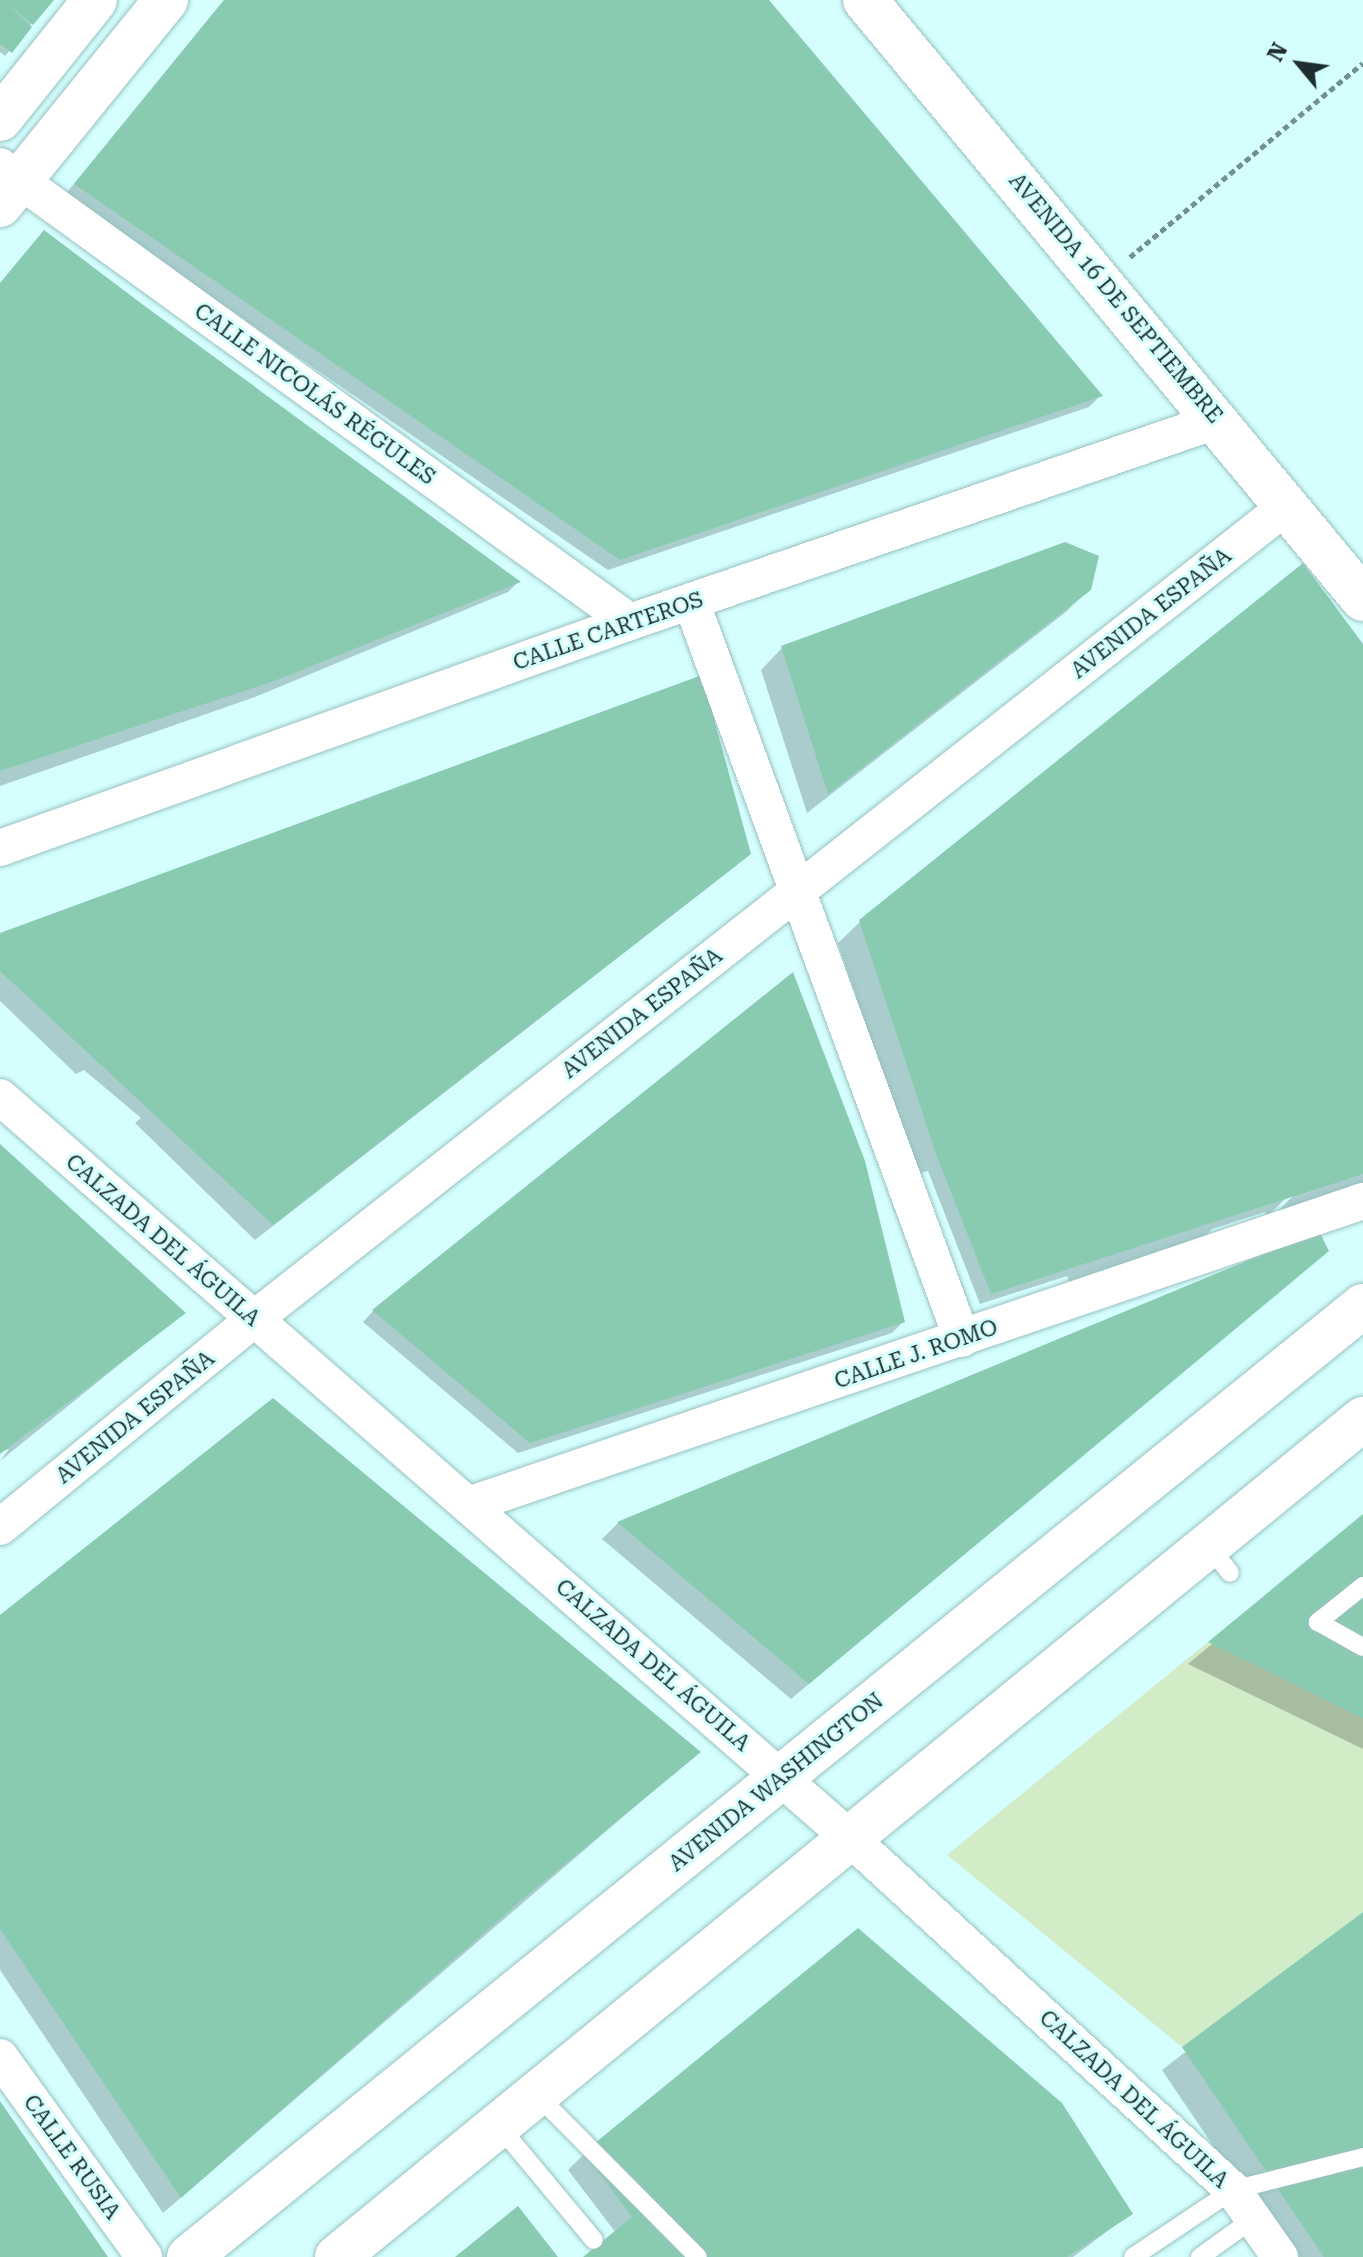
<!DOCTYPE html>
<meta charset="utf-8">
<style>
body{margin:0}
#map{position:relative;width:1363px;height:2257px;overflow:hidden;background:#d5ffff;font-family:"Roboto Serif",serif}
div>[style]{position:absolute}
.green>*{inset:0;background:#d2ecc8}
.shadow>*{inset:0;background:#0003}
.building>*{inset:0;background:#89cbb0}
.path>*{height:5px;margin-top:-2.5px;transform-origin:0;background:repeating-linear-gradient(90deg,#749191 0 6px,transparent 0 10px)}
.roads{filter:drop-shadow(0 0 2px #99c1c1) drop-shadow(0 0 2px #99c1c1)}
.lane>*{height:18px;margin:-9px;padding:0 9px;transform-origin:9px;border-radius:9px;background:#fff}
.street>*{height:36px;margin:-18px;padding:0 18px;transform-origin:18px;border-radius:18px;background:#fff}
.secondary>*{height:44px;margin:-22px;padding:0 22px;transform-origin:22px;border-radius:22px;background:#fff}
.primary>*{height:44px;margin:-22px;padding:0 22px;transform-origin:22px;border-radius:22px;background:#fff}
span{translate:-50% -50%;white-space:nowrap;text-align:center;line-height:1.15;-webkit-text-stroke:6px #d5ffff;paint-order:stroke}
.street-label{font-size:22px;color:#1e2e2e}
.north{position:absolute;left:1259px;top:24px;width:80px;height:80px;-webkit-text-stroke:6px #d5ffff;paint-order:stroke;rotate:299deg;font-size:22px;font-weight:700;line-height:32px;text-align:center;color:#1e2e2e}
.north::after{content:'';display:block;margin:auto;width:28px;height:36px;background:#1e2e2e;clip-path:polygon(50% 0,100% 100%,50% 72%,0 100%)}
</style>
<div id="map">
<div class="green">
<div style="clip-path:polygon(1208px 1642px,1363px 1718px,1363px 1912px,1182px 2047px,947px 1855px)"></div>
</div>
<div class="shadow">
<div style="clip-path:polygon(0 0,51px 0,5px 56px,0 52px)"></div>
<div style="clip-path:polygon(224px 0,766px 0,1100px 396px,1089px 407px,608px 570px,64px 196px)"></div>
<div style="clip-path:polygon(44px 233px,518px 582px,508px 592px,255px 697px,0 786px,0 283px)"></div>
<div style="clip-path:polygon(1089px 589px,1066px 612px,807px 813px,761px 670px,782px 648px)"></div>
<div style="clip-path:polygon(1363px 647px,1363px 1187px,1273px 1216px,1293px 1196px,1288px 1196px,1267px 1217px,1265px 1212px,1212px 1229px,1202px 1240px,1069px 1282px,1067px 1276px,980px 1304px,928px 1171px,915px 1174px,838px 943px,860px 922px)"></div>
<div style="clip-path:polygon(737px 865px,255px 1240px,135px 1123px,141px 1118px,84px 1070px,76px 1074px,0 1001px,0 935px)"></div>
<div style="clip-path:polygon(0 1146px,183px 1313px,0 1461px,9px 1449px,0 1452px)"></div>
<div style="clip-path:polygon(1326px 1251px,791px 1699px,602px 1539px,618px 1523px,692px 1492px)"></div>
<div style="clip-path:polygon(373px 1311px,903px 1322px,892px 1333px,518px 1453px,363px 1322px)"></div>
<div style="clip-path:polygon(1363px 1517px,1363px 1749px,1188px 1664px)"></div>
<div style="clip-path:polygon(0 1618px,698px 1752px,163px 2213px,0 1970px)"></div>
<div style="clip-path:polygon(1363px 1915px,1363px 2257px,1288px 2257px,1162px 2070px)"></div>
<div style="clip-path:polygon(585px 2153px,1130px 2214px,1073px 2257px,586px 2257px,616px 2233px,568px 2170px)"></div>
</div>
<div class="building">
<div style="clip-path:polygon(0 0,54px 0,33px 25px,5px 2px,32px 27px,12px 53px,0 44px)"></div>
<div style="clip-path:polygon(224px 0,769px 0,1103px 396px,620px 560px,74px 184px)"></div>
<div style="clip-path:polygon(44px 230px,142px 304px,521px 582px,274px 681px,0 771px,0 283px)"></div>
<div style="clip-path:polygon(1065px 542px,1099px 556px,1091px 590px,828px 794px,781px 646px)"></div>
<div style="clip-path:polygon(1303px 563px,1363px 644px,1363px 1174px,991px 1294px,936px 1154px,859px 920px)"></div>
<div style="clip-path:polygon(702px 675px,751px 854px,273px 1225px,0 971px,0 933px)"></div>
<div style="clip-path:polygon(793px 972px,865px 1161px,905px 1322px,530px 1443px,372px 1310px)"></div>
<div style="clip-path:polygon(0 1144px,186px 1313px,0 1454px)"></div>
<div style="clip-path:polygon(1319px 1231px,1329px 1251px,809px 1684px,617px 1522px)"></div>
<div style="clip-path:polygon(273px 1398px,701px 1752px,524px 1898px,181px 2198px,0 1929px,0 1615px)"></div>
<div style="clip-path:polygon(1363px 1514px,1363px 1718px,1208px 1642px)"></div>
<div style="clip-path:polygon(1363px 1912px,1363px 2257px,1324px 2257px,1182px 2047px)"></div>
<div style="clip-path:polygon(858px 1928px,1062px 2103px,1133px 2214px,1067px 2257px,583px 2257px,632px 2217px,584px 2152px)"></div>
<div style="clip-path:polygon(0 2101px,108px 2257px,0 2257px)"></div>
<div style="clip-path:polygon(518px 2206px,558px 2257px,455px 2257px)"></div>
</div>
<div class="path">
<div style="left:1130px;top:257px;width:303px;rotate:-39.8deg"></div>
</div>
<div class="roads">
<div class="lane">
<div style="left:1209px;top:1546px;width:34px;rotate:52deg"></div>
<div style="left:1363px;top:1586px;width:58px;rotate:141.3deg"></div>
<div style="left:1318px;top:1622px;width:51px;rotate:29.1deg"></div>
<div style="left:537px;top:2095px;width:228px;rotate:45.2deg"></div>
<div style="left:499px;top:2126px;width:148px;rotate:50.2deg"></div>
<div style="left:1133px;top:2257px;width:120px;rotate:-33.8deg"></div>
<div style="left:1233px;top:2190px;width:134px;rotate:-14.2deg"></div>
<div style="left:1200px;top:2257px;width:65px;rotate:-35.6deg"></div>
</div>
<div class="street">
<div style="left:0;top:166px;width:778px;rotate:35.9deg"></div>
<div style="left:691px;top:601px;width:786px;rotate:69.84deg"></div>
<div style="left:0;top:848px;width:669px;rotate:-19.73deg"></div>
<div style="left:630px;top:622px;width:623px;rotate:-18.93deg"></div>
<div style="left:0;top:1097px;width:1130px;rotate:41.09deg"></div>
<div style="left:852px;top:1840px;width:517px;rotate:42.57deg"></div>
<div style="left:1233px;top:2190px;width:82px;rotate:55deg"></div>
<div style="left:468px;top:1505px;width:945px;rotate:-18.76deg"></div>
<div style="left:0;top:1527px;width:328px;rotate:-39.3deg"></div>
<div style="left:254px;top:1319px;width:1316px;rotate:-38.21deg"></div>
<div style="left:0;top:2057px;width:246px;rotate:54.2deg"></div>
</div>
<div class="secondary">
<div style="left:0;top:119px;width:152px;rotate:-51.4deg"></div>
<div style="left:0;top:205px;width:264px;rotate:-51deg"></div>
</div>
<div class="primary">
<div style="left:865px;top:0;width:779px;rotate:50.26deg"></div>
<div style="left:189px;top:2257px;width:1511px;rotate:-39.01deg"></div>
<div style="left:337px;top:2257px;width:1325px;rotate:-39.24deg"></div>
</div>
</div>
<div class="street-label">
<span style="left:1116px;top:298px;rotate:50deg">AVENIDA 16 DE SEPTIEMBRE</span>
<span style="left:315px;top:394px;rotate:36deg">CALLE NICOLÁS RÉGULES</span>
<span style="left:1151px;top:613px;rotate:-38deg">AVENIDA ESPAÑA</span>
<span style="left:608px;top:631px;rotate:-19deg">CALLE CARTEROS</span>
<span style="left:642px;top:1013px;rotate:-38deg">AVENIDA ESPAÑA</span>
<span style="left:163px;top:1240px;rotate:41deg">CALZADA DEL ÁGUILA</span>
<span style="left:916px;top:1354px;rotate:-19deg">CALLE J. ROMO</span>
<span style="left:135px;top:1417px;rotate:-39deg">AVENIDA ESPAÑA</span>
<span style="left:653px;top:1665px;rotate:41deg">CALZADA DEL ÁGUILA</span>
<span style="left:776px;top:1782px;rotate:-39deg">AVENIDA WASHINGTON</span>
<span style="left:1134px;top:2099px;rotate:43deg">CALZADA DEL ÁGUILA</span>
<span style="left:72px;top:2157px;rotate:54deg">CALLE RUSIA</span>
</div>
<div class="north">N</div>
</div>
